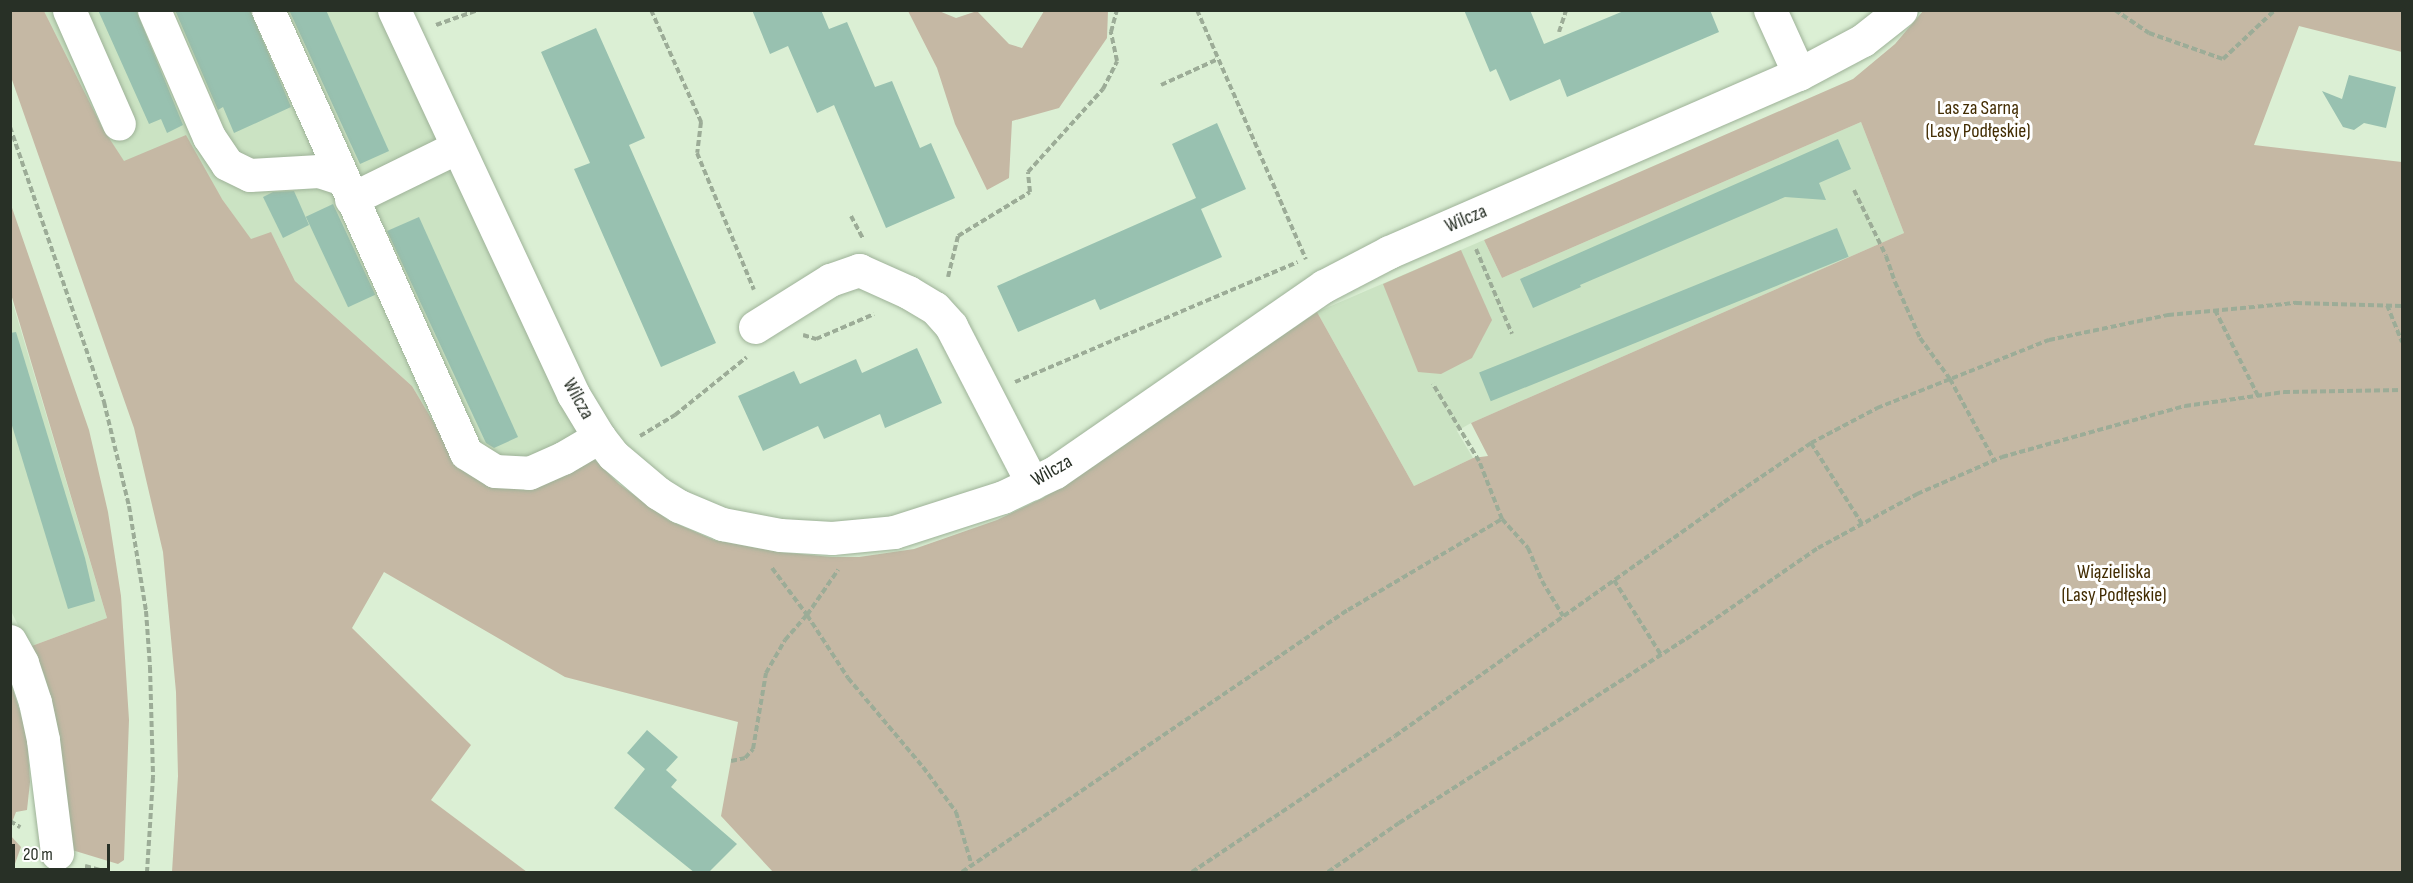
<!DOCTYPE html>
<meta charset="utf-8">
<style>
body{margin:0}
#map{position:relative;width:2413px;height:883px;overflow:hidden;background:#dbefd4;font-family:"Sofia Sans Condensed",sans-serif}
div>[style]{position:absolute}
.built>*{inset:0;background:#cbe3c3}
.green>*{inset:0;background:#c5b8a4}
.building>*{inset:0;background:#98c1b0;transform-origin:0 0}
.path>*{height:4px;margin-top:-2px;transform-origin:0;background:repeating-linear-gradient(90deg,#9cac97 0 6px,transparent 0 9px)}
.roads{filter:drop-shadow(0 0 2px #9eb298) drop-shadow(0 0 2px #9eb298)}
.minor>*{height:33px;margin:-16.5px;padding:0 16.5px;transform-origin:16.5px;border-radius:16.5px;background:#fff}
span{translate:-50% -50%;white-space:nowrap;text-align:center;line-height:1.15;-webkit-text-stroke:6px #fff;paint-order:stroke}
.park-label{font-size:20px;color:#422c02}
.street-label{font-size:20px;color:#283026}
.frame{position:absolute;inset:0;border:12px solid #283026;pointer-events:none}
.scale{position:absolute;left:12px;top:844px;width:98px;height:27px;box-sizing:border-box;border:3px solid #283026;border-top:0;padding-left:8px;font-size:18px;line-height:21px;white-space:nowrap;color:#283026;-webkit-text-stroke:4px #fff;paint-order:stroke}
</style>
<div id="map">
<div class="built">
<div style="clip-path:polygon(44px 11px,396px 11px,588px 453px,529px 481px,455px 458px,412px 386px,295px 281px,271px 233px,251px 240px,222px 199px,124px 162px,102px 127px)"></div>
<div style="clip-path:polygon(1861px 122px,1904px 233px,1471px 423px,1457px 431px,1473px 458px,1414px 486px,1317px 312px,1484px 240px,1502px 278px)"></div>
<div style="clip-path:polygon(10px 294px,107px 618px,29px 647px,11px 611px)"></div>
</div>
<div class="green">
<div style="clip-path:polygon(10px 11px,44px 11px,102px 127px,124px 161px,186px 135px,222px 199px,251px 239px,271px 232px,295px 281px,412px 386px,455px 458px,491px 478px,588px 453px,619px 484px,668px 520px,714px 540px,779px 552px,832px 557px,859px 557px,914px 549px,997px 520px,1043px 498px,1317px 312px,1414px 486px,1473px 458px,1488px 456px,1471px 423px,1904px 233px,1861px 122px,1502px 278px,1484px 240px,1853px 79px,1895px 44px,1923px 11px,2402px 11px,2402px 52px,2299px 26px,2254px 145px,2402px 162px,2402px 872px,773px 872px,721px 816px,738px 722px,565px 677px,384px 572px,352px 628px,471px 745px,431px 800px,527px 872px,172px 872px,178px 776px,176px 692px,163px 552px,134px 428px,11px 77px)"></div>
<div style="clip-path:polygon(908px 11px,939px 11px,956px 18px,977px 11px,1009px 44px,1022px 48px,1044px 11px,1108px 11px,1107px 38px,1059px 108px,1012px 121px,1009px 178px,987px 190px,955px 124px,937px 68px)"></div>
<div style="clip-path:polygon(10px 202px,89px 430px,108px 512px,121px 596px,129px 720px,124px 860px,118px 864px,72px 850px,53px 710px,44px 674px,29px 647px,107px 618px,11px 294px)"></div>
<div style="clip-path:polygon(1461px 250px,1492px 320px,1472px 358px,1441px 374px,1418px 372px,1383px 284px)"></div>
<div style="clip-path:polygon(10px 680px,27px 734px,30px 782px,27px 810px,16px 812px,11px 825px)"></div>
<div style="clip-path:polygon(10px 835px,21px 847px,12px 872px,10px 872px)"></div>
</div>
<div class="building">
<div style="clip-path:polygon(98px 10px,136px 10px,183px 125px,167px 133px,161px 119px,149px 124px)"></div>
<div style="clip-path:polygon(175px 10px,250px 10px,291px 107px,234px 133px,223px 107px,218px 110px)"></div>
<div style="clip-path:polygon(289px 10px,326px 10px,389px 151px,360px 164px)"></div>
<div style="clip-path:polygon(752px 10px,821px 10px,829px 29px,847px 22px,875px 87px,892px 81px,920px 148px,931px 143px,955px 198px,886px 228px,834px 105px,817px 113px,788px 46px,770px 54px)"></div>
<div style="clip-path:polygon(1464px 10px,1530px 10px,1544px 44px,1626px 10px,1710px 10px,1719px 32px,1567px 97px,1560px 79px,1510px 101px,1496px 69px,1490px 72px)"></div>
<div style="clip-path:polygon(596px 28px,645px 138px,629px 145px,716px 343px,661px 367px,574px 169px,590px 163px,541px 52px)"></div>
<div style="clip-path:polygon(2349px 75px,2396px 87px,2386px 128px,2364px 123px,2354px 130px,2343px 127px,2322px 91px,2342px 99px)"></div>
<div style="clip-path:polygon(1217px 123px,1246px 189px,1201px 209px,1222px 257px,1100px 310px,1095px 299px,1018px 332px,997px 286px,1196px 198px,1172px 144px)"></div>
<div style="clip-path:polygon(1838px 139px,1851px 169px,1819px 183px,1826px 200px,1785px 197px,1580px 285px,1581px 287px,1533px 308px,1520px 279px)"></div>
<div style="clip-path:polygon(294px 191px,309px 225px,283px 238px,263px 197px,273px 192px)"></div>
<div style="left:333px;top:204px;width:100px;height:30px;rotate:65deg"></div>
<div style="clip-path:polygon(419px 217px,518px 437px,494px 448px,486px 443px,387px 231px)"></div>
<div style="left:1837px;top:228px;width:31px;height:386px;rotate:68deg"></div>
<div style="clip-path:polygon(16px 332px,85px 558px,95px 601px,68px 609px,10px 419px,10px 333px)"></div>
<div style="clip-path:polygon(917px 348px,942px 403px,885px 428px,880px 414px,824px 439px,818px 426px,763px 451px,738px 396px,794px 371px,800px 384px,856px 359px,862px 373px)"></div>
<div style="clip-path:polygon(647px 730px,678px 757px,666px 770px,677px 780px,671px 787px,737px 844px,708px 873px,695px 873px,614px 808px,645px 769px,627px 753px)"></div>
</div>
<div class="path">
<div style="left:651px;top:10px;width:123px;rotate:65.9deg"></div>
<div style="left:701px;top:122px;width:31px;rotate:97deg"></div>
<div style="left:697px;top:153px;width:148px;rotate:67.4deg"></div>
<div style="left:1197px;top:10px;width:272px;rotate:66.4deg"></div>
<div style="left:2115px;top:10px;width:41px;rotate:34.1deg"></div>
<div style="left:2149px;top:33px;width:78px;rotate:19.4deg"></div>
<div style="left:2223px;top:59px;width:71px;rotate:-43.3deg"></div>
<div style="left:436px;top:25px;width:45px;rotate:-19.7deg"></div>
<div style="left:1559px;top:32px;width:23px;rotate:-72deg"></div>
<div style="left:1161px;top:85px;width:63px;rotate:-24.5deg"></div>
<div style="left:10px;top:127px;width:291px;rotate:71.1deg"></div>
<div style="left:104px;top:402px;width:107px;rotate:76.5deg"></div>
<div style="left:129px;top:506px;width:106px;rotate:80.8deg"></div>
<div style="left:146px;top:611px;width:56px;rotate:85.9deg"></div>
<div style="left:150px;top:667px;width:110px;rotate:88.4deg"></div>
<div style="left:153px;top:777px;width:95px;rotate:93.6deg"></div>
<div style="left:1854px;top:190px;width:73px;rotate:64.1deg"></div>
<div style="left:1886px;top:256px;width:28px;rotate:71deg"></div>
<div style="left:1895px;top:282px;width:61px;rotate:65.9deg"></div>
<div style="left:1920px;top:338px;width:51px;rotate:53.8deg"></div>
<div style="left:1950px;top:379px;width:92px;rotate:61.5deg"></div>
<div style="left:851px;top:216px;width:26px;rotate:62deg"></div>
<div style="left:1476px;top:249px;width:92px;rotate:67deg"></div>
<div style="left:948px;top:277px;width:42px;rotate:-76.3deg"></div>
<div style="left:958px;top:236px;width:84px;rotate:-31.4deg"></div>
<div style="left:1030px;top:192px;width:20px;rotate:-96deg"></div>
<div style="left:1028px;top:172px;width:112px;rotate:-47.9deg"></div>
<div style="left:1103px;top:89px;width:31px;rotate:-63deg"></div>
<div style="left:1117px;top:61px;width:30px;rotate:-102deg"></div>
<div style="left:1111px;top:32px;width:23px;rotate:-75deg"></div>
<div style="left:2387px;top:305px;width:40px;rotate:68deg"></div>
<div style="left:2215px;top:310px;width:96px;rotate:63.4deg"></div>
<div style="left:803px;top:335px;width:14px;rotate:17deg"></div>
<div style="left:816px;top:339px;width:63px;rotate:-23.3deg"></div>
<div style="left:1015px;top:382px;width:307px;rotate:-23deg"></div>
<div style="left:640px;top:436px;width:41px;rotate:-31deg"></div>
<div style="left:675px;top:415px;width:92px;rotate:-38.9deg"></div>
<div style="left:1811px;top:443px;width:96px;rotate:57.8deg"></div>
<div style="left:1502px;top:519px;width:39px;rotate:48deg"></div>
<div style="left:1528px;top:548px;width:36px;rotate:67deg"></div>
<div style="left:1542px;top:581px;width:41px;rotate:59deg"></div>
<div style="left:772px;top:568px;width:59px;rotate:53.3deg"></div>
<div style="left:807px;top:615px;width:75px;rotate:56.9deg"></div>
<div style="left:848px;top:678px;width:116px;rotate:49.9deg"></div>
<div style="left:923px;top:767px;width:56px;rotate:53.7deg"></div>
<div style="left:956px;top:812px;width:56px;rotate:73.5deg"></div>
<div style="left:1614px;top:580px;width:89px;rotate:57.9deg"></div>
<div style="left:731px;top:761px;width:14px;rotate:-12deg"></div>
<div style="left:745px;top:758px;width:12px;rotate:-48deg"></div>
<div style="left:753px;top:749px;width:77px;rotate:-80.3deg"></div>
<div style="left:766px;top:673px;width:38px;rotate:-60deg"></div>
<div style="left:785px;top:640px;width:33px;rotate:-49deg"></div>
<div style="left:807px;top:615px;width:55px;rotate:-55.4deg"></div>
<div style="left:10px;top:821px;width:12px;rotate:31deg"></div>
<div style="left:85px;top:866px;width:24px;rotate:15deg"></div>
<div style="left:962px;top:872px;width:467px;rotate:-34.2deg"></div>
<div style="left:1348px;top:610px;width:179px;rotate:-30.6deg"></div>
<div style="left:1502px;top:519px;width:62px;rotate:-111.6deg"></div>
<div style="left:1479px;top:461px;width:90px;rotate:-120.9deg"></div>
<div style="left:1192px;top:872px;width:244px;rotate:-33.8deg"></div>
<div style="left:1395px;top:736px;width:404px;rotate:-35.4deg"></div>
<div style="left:1724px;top:502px;width:105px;rotate:-34.1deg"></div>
<div style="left:1811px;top:443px;width:75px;rotate:-27.9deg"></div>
<div style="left:1877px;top:408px;width:185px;rotate:-21.6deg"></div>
<div style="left:2049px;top:340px;width:122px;rotate:-11.9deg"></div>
<div style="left:2168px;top:315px;width:129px;rotate:-5.4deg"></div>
<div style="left:2296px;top:303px;width:106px;rotate:1.6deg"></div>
<div style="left:1328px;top:872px;width:86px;rotate:-34.6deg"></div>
<div style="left:1399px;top:823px;width:341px;rotate:-32.7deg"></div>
<div style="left:1686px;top:639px;width:160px;rotate:-34.6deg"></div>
<div style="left:1818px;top:548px;width:113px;rotate:-28.6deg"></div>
<div style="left:1917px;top:494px;width:93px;rotate:-23.5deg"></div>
<div style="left:2002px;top:457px;width:190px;rotate:-15.6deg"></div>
<div style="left:2185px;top:406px;width:100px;rotate:-8deg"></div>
<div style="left:2284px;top:392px;width:118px;rotate:-1deg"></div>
</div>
<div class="roads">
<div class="minor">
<div style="left:69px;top:10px;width:124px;rotate:66.3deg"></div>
<div style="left:154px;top:10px;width:138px;rotate:66.6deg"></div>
<div style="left:209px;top:137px;width:32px;rotate:56deg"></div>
<div style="left:227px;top:164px;width:25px;rotate:26deg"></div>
<div style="left:250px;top:175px;width:69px;rotate:-3.3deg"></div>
<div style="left:319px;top:171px;width:25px;rotate:18deg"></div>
<div style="left:268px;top:10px;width:485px;rotate:65.9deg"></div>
<div style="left:466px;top:453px;width:34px;rotate:32deg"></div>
<div style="left:495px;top:471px;width:34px;rotate:3deg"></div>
<div style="left:529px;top:473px;width:37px;rotate:-24deg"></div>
<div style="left:563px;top:458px;width:42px;rotate:-30.3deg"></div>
<div style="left:394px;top:10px;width:424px;rotate:65deg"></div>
<div style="left:573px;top:394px;width:50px;rotate:58.8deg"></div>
<div style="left:599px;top:437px;width:23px;rotate:52deg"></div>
<div style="left:613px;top:455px;width:59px;rotate:40.2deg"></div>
<div style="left:658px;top:493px;width:25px;rotate:32deg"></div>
<div style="left:679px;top:506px;width:47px;rotate:22.7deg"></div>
<div style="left:722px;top:524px;width:59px;rotate:10.7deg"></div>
<div style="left:780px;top:535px;width:52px;rotate:3.3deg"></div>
<div style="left:832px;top:538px;width:62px;rotate:-5.5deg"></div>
<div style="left:894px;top:532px;width:114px;rotate:-17.8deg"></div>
<div style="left:1003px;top:497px;width:58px;rotate:-25.7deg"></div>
<div style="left:1055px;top:472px;width:327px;rotate:-34.7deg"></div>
<div style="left:1324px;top:286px;width:73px;rotate:-27.6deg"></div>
<div style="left:1389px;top:252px;width:447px;rotate:-23.5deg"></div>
<div style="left:1799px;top:74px;width:72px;rotate:-28deg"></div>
<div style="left:1863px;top:40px;width:48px;rotate:-38.3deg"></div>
<div style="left:1770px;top:10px;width:70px;rotate:65.6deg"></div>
<div style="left:351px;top:199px;width:118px;rotate:-26.1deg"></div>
<div style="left:755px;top:327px;width:89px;rotate:-32.1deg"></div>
<div style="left:830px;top:280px;width:31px;rotate:-19deg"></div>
<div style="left:859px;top:270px;width:54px;rotate:24.2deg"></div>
<div style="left:908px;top:292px;width:31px;rotate:31deg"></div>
<div style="left:935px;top:308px;width:24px;rotate:48deg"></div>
<div style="left:951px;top:326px;width:177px;rotate:62.7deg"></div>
<div style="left:10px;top:641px;width:25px;rotate:61deg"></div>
<div style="left:22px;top:663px;width:41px;rotate:71.6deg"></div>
<div style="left:35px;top:702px;width:39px;rotate:78deg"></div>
<div style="left:43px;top:740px;width:114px;rotate:82.9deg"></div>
</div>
</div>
<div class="park-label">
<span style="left:1978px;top:120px">Las za Sarną<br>(Lasy Podłęskie)</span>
<span style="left:2114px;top:584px">Wiązieliska<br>(Lasy Podłęskie)</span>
</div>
<div class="street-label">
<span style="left:1466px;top:219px;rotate:-23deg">Wilcza</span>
<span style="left:578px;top:399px;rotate:61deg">Wilcza</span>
<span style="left:1052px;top:471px;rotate:-30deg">Wilcza</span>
</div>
<div class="frame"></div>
<div class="scale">20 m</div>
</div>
